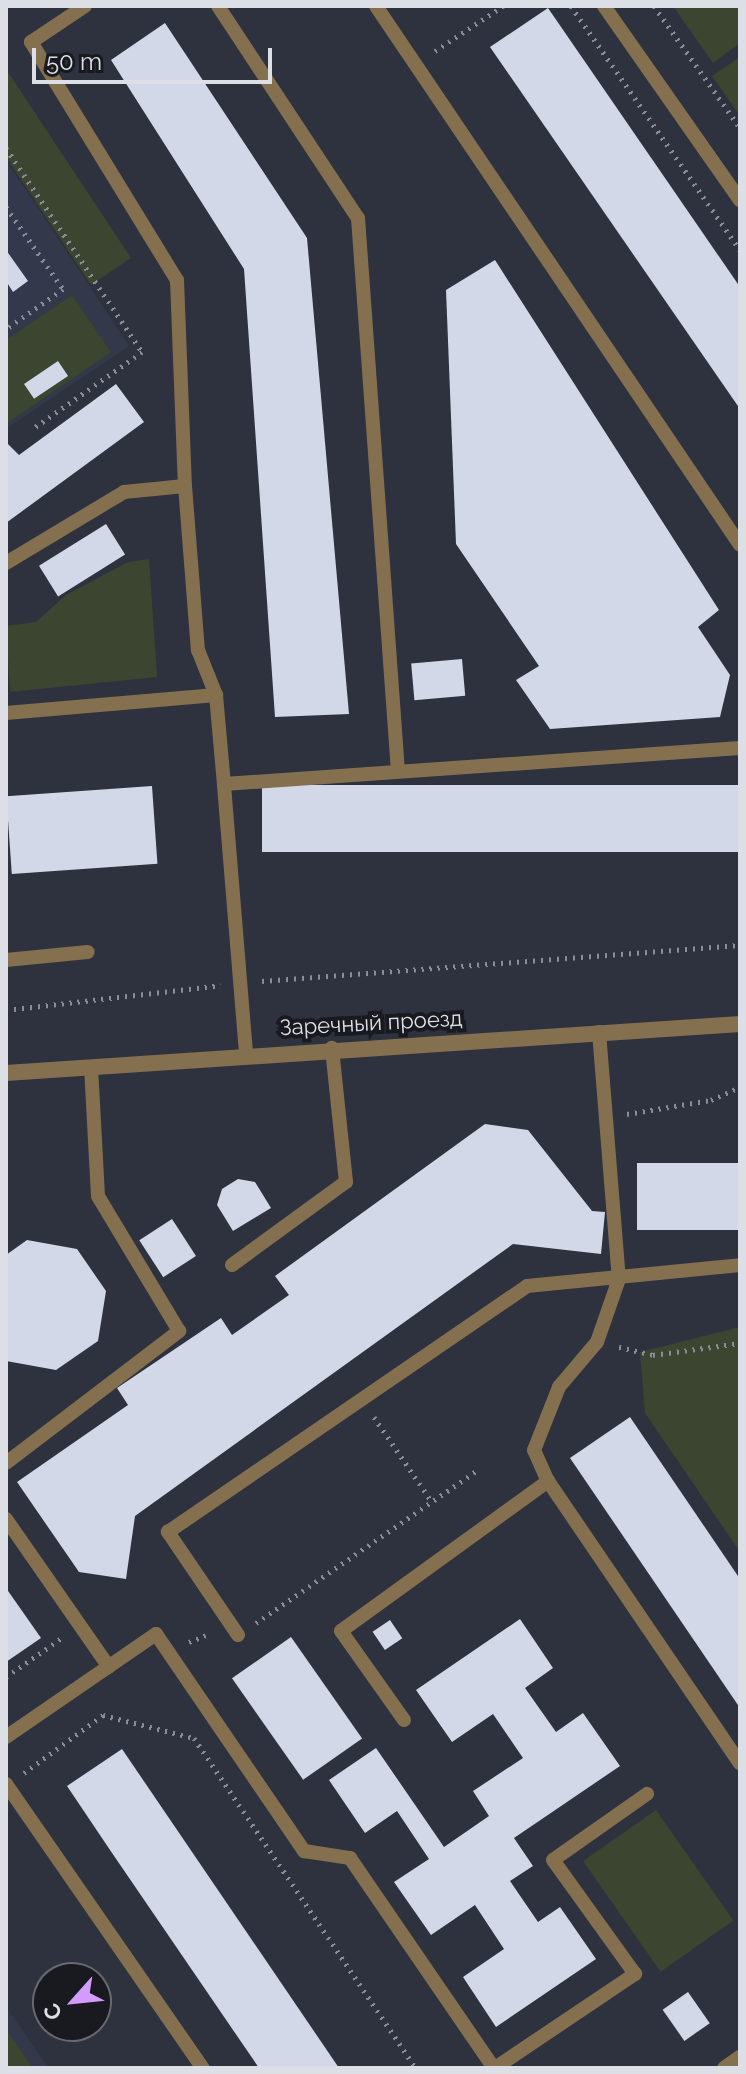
<!DOCTYPE html>
<meta charset="utf-8">
<style>
body{margin:0}
#map{position:relative;width:746px;height:2074px;overflow:hidden;background:#2e323e;font-family:Raleway,sans-serif}
div>[style]{position:absolute}
.built>*{inset:0;background:#33384b}
.green>*{inset:0;background:#3c452f;transform-origin:0 0}
.building>*{inset:0;background:#d3d8e9;transform-origin:0 0}
.path>*{height:5px;margin-top:-2.5px;transform-origin:0;background:repeating-linear-gradient(90deg,#8a8d97 0 2px,transparent 0 8px)}
.service>*{height:14px;margin:-7px;padding:0 7px;transform-origin:7px;border-radius:7px;background:#84704f}
.tertiary>*{height:16px;margin:-8px;padding:0 8px;transform-origin:8px;border-radius:8px;background:#84704f}
span{translate:-50% -50%;white-space:nowrap;text-align:center;line-height:1.15;-webkit-text-stroke:8px #181a1f;paint-order:stroke}
.street-label{font-size:22px;color:#dddfe7}
.frame{position:absolute;inset:0;border:8px solid #dddfe7;pointer-events:none}
.north{position:absolute;left:32px;top:1962px;width:80px;height:80px;box-sizing:border-box;background:#181a1f;border:2px solid #67696f;border-radius:50%;rotate:243deg;font-size:22px;font-weight:700;line-height:32px;text-align:center;color:#dddfe7}
.north::after{content:'';display:block;margin:auto;width:28px;height:36px;background:#d39cfc;clip-path:polygon(50% 0,100% 100%,50% 72%,0 100%)}
.scale{position:absolute;left:32px;top:48px;width:240px;height:36px;box-sizing:border-box;border:4px solid #dddfe7;border-top:0;padding-left:10px;font-size:24px;line-height:28px;white-space:nowrap;color:#dddfe7;-webkit-text-stroke:6px #181a1f;paint-order:stroke}
</style>
<div id="map">
<div class="built">
<div style="clip-path:polygon(6px 160px,129px 346px,6px 429px)"></div>
<div style="clip-path:polygon(6px 2007px,49px 2068px,6px 2068px)"></div>
</div>
<div class="green">
<div style="clip-path:polygon(673px 6px,740px 6px,740px 43px,713px 63px)"></div>
<div style="clip-path:polygon(740px 57px,740px 116px,712px 76px)"></div>
<div style="clip-path:polygon(6px 69px,131px 258px,91px 285px,6px 157px)"></div>
<div style="clip-path:polygon(72px 295px,111px 352px,6px 424px,6px 340px)"></div>
<div style="clip-path:polygon(149px 559px,157px 677px,10px 692px,6px 626px,36px 622px,66px 595px,128px 562px)"></div>
<div style="clip-path:polygon(740px 1327px,740px 1552px,645px 1413px,640px 1352px)"></div>
<div style="left:656px;top:1810px;width:135px;height:89px;rotate:55deg"></div>
<div style="clip-path:polygon(6px 2029px,33px 2068px,6px 2068px)"></div>
</div>
<div class="building">
<div style="clip-path:polygon(548px 8px,740px 287px,740px 409px,490px 47px)"></div>
<div style="clip-path:polygon(165px 23px,307px 238px,349px 714px,275px 717px,244px 269px,111px 60px)"></div>
<div style="clip-path:polygon(6px 250px,28px 281px,13px 292px,6px 281px)"></div>
<div style="clip-path:polygon(495px 260px,719px 610px,698px 627px,730px 675px,720px 717px,550px 729px,516px 680px,539px 666px,456px 544px,446px 290px)"></div>
<div style="left:58px;top:361px;width:18px;height:41px;rotate:56deg"></div>
<div style="clip-path:polygon(116px 384px,144px 422px,6px 523px,6px 442px,19px 455px)"></div>
<div style="left:106px;top:524px;width:36px;height:79px;rotate:58deg"></div>
<div style="left:462px;top:659px;width:37px;height:51px;rotate:85deg"></div>
<div style="left:740px;top:785px;width:67px;height:478px;rotate:90deg"></div>
<div style="left:152px;top:786px;width:78px;height:146px;rotate:86deg"></div>
<div style="clip-path:polygon(485px 1124px,528px 1130px,592px 1211px,605px 1212px,601px 1254px,513px 1244px,135px 1516px,126px 1579px,79px 1572px,17px 1482px,128px 1405px,117px 1388px,221px 1318px,232px 1335px,289px 1295px,275px 1276px)"></div>
<div style="left:740px;top:1163px;width:67px;height:103px;rotate:90deg"></div>
<div style="clip-path:polygon(238px 1179px,255px 1182px,271px 1208px,233px 1231px,217px 1205px,222px 1189px)"></div>
<div style="left:172px;top:1219px;width:44px;height:39px;rotate:57deg"></div>
<div style="clip-path:polygon(27px 1240px,77px 1249px,106px 1291px,98px 1341px,56px 1370px,6px 1361px,6px 1255px)"></div>
<div style="clip-path:polygon(630px 1417px,740px 1579px,740px 1708px,570px 1458px)"></div>
<div style="clip-path:polygon(6px 1588px,41px 1638px,6px 1662px)"></div>
<div style="clip-path:polygon(520px 1619px,553px 1668px,525px 1688px,556px 1732px,583px 1713px,620px 1766px,514px 1838px,533px 1866px,510px 1881px,538px 1922px,560px 1907px,596px 1959px,496px 2027px,463px 1977px,504px 1949px,475px 1905px,431px 1935px,394px 1882px,429px 1859px,397px 1811px,365px 1833px,329px 1780px,376px 1748px,444px 1847px,489px 1816px,473px 1791px,523px 1758px,493px 1714px,452px 1742px,416px 1690px)"></div>
<div style="left:390px;top:1620px;width:22px;height:21px;rotate:56deg"></div>
<div style="left:291px;top:1637px;width:124px;height:72px;rotate:55deg"></div>
<div style="clip-path:polygon(122px 1749px,339px 2068px,259px 2068px,110px 1850px,67px 1786px)"></div>
<div style="left:688px;top:1992px;width:38px;height:31px;rotate:55deg"></div>
</div>
<div class="path">
<div style="left:571px;top:6px;width:297px;rotate:55.3deg"></div>
<div style="left:654px;top:6px;width:149px;rotate:54.8deg"></div>
<div style="left:435px;top:51px;width:82px;rotate:-33.5deg"></div>
<div style="left:6px;top:148px;width:245px;rotate:56.3deg"></div>
<div style="left:142px;top:352px;width:132px;rotate:144.9deg"></div>
<div style="left:6px;top:207px;width:100px;rotate:55.2deg"></div>
<div style="left:63px;top:289px;width:70px;rotate:144.9deg"></div>
<div style="left:262px;top:981px;width:479px;rotate:-4.3deg"></div>
<div style="left:6px;top:1010px;width:216px;rotate:-6.6deg"></div>
<div style="left:627px;top:1114px;width:85px;rotate:-9.5deg"></div>
<div style="left:711px;top:1100px;width:32px;rotate:-24deg"></div>
<div style="left:619px;top:1347px;width:35px;rotate:13deg"></div>
<div style="left:653px;top:1355px;width:88px;rotate:-7.9deg"></div>
<div style="left:374px;top:1417px;width:103px;rotate:55.7deg"></div>
<div style="left:256px;top:1623px;width:267px;rotate:-34.6deg"></div>
<div style="left:189px;top:1642px;width:18px;rotate:-22deg"></div>
<div style="left:6px;top:1677px;width:70px;rotate:-35.1deg"></div>
<div style="left:24px;top:1773px;width:98px;rotate:-36.3deg"></div>
<div style="left:103px;top:1715px;width:94px;rotate:14.2deg"></div>
<div style="left:194px;top:1738px;width:398px;rotate:56.1deg"></div>
</div>
<div class="service">
<div style="left:85px;top:6px;width:65px;rotate:146.3deg"></div>
<div style="left:31px;top:42px;width:279px;rotate:58.5deg"></div>
<div style="left:177px;top:280px;width:206px;rotate:87.8deg"></div>
<div style="left:185px;top:486px;width:165px;rotate:85.5deg"></div>
<div style="left:198px;top:650px;width:48px;rotate:68.2deg"></div>
<div style="left:216px;top:695px;width:89px;rotate:84.9deg"></div>
<div style="left:218px;top:6px;width:254px;rotate:56.6deg"></div>
<div style="left:358px;top:218px;width:555px;rotate:85.87deg"></div>
<div style="left:376px;top:6px;width:650px;rotate:55.97deg"></div>
<div style="left:604px;top:6px;width:237px;rotate:55deg"></div>
<div style="left:6px;top:563px;width:138px;rotate:-31deg"></div>
<div style="left:124px;top:492px;width:61px;rotate:-5.6deg"></div>
<div style="left:6px;top:713px;width:211px;rotate:-4.9deg"></div>
<div style="left:6px;top:960px;width:82px;rotate:-5.6deg"></div>
<div style="left:599px;top:1032px;width:248px;rotate:85.4deg"></div>
<div style="left:619px;top:1279px;width:67px;rotate:109.2deg"></div>
<div style="left:597px;top:1342px;width:59px;rotate:130.2deg"></div>
<div style="left:559px;top:1387px;width:68px;rotate:111.6deg"></div>
<div style="left:534px;top:1450px;width:34px;rotate:66deg"></div>
<div style="left:548px;top:1481px;width:341px;rotate:55.8deg"></div>
<div style="left:246px;top:1053px;width:270px;rotate:-94.7deg"></div>
<div style="left:224px;top:784px;width:517px;rotate:-3.99deg"></div>
<div style="left:232px;top:1265px;width:141px;rotate:-36.1deg"></div>
<div style="left:346px;top:1182px;width:135px;rotate:-96deg"></div>
<div style="left:6px;top:1463px;width:218px;rotate:-37.3deg"></div>
<div style="left:179px;top:1331px;width:157px;rotate:-121deg"></div>
<div style="left:98px;top:1196px;width:129px;rotate:-93.1deg"></div>
<div style="left:6px;top:1519px;width:180px;rotate:55.2deg"></div>
<div style="left:238px;top:1635px;width:125px;rotate:-124.2deg"></div>
<div style="left:168px;top:1532px;width:435px;rotate:-34.4deg"></div>
<div style="left:527px;top:1286px;width:214px;rotate:-5.6deg"></div>
<div style="left:404px;top:1720px;width:109px;rotate:-125.3deg"></div>
<div style="left:341px;top:1631px;width:256px;rotate:-35.9deg"></div>
<div style="left:6px;top:1737px;width:182px;rotate:-34.5deg"></div>
<div style="left:156px;top:1634px;width:263px;rotate:55.7deg"></div>
<div style="left:304px;top:1851px;width:47px;rotate:8.7deg"></div>
<div style="left:350px;top:1858px;width:255px;rotate:55.6deg"></div>
<div style="left:6px;top:1784px;width:346px;rotate:55.3deg"></div>
<div style="left:495px;top:2068px;width:169px;rotate:-33.9deg"></div>
<div style="left:635px;top:1974px;width:140px;rotate:-125.7deg"></div>
<div style="left:553px;top:1860px;width:115px;rotate:-35.1deg"></div>
<div style="left:724px;top:2068px;width:19px;rotate:-35deg"></div>
</div>
<div class="tertiary">
<div style="left:6px;top:1073px;width:736px;rotate:-3.82deg"></div>
</div>
<div class="street-label">
<span style="left:371px;top:1023px;rotate:-3deg">Заречный проезд</span>
</div>
<div class="frame"></div>
<div class="north">С</div>
<div class="scale">50 m</div>
</div>
